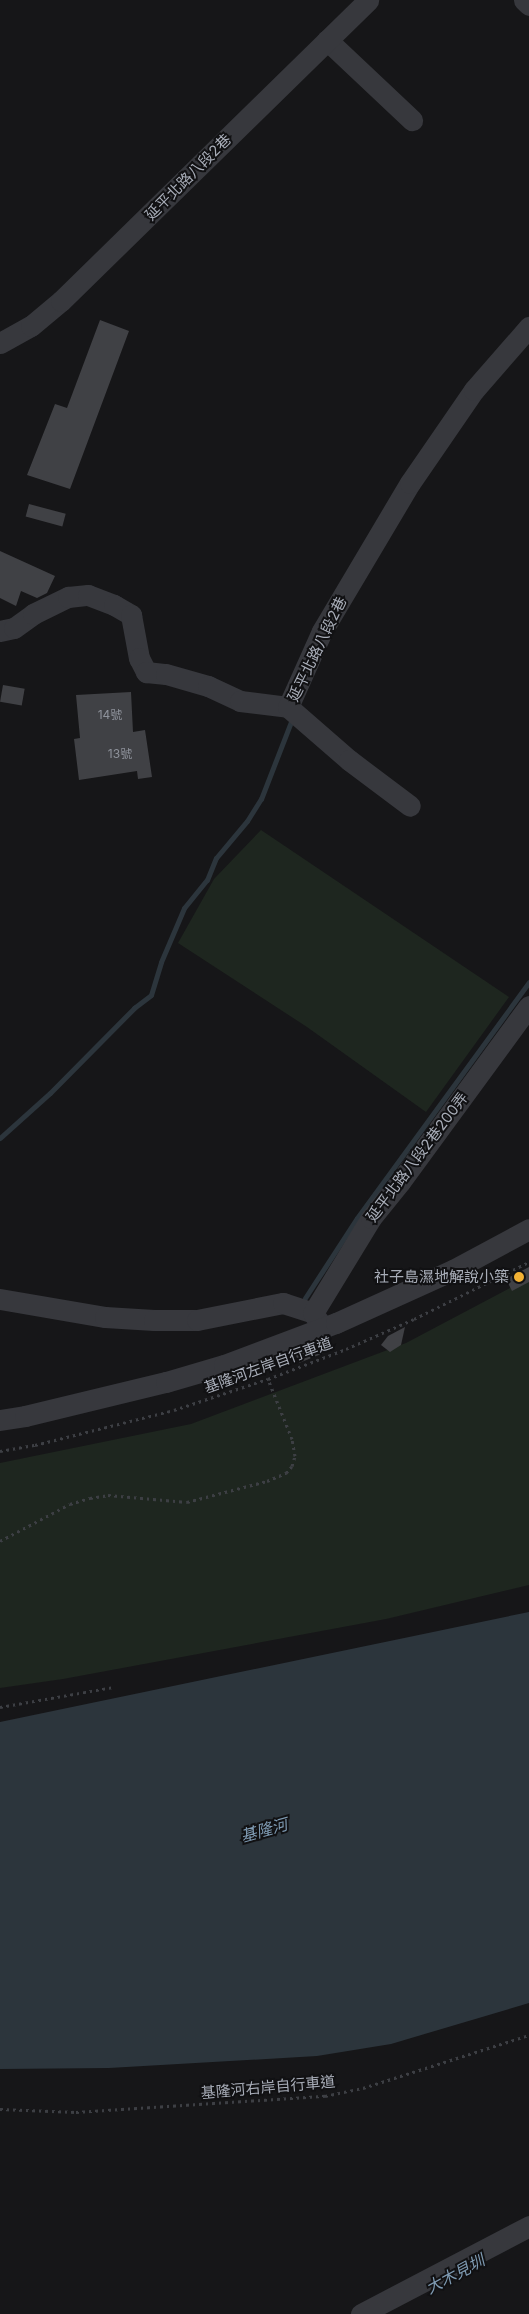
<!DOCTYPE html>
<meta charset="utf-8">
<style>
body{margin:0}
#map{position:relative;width:529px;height:2314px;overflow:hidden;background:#161618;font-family:Inter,"Noto Sans TC",sans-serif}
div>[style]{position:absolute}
.green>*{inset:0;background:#1e261f}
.water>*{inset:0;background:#2c353c}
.stream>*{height:5px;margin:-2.5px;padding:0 2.5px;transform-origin:2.5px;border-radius:2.5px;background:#2c353c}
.building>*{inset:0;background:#404145;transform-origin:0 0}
.path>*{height:3px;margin-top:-1.5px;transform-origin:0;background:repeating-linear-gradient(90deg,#3d3f44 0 2.5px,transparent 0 6.5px)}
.minor>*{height:21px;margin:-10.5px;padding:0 10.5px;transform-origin:10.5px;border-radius:10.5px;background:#37383d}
.dots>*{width:14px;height:14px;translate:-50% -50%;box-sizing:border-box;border:2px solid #111113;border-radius:50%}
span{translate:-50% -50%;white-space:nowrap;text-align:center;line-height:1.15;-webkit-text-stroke:4px #111113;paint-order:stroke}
.number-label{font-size:12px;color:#8e929b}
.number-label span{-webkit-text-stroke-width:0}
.street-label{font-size:15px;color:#a8adb8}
.poi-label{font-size:15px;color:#a8adb8}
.right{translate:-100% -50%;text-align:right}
.water-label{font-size:16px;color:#7f9bb3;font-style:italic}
</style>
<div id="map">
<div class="green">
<div style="clip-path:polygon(261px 830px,509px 997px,426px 1112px,307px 1027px,178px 943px,214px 879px)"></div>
<div style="clip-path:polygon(529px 1278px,529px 1585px,386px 1619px,63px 1679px,0 1688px,0 1463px,191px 1424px,406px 1343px)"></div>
</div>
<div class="water">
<div style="clip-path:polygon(529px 1612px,529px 2003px,391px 2044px,317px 2056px,109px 2068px,0 2069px,0 1722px)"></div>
</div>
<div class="stream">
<div style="left:0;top:1138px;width:67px;rotate:-42deg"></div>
<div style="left:50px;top:1093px;width:120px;rotate:-45.3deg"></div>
<div style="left:134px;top:1008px;width:21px;rotate:-37deg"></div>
<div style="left:151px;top:995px;width:34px;rotate:-73deg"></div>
<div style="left:161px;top:962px;width:59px;rotate:-66.9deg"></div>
<div style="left:184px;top:908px;width:36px;rotate:-51deg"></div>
<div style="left:207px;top:880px;width:24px;rotate:-68deg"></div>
<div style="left:216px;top:858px;width:48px;rotate:-50deg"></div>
<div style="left:247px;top:821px;width:26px;rotate:-58deg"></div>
<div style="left:261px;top:799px;width:86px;rotate:-68.8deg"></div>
<div style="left:305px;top:1298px;width:95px;rotate:-57deg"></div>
<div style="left:357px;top:1218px;width:292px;rotate:-53.9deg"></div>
</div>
<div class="building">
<div style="clip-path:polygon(100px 320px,129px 331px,70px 489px,27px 475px,55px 404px,67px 408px)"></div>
<div style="left:29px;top:504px;width:38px;height:13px;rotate:15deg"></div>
<div style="clip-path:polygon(0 551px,55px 576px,47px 593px,37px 598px,21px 591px,16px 606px,0 598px)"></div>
<div style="left:3px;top:685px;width:22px;height:17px;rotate:10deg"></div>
<div style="clip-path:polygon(131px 692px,133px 732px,145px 730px,152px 777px,138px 779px,137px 771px,79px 780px,74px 739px,80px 738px,76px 695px)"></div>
<div style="clip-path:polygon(529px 1267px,529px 1282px,512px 1291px,506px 1279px)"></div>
<div style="clip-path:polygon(405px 1327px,401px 1345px,390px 1352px,381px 1345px,388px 1336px)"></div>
<div style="left:319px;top:1343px;width:11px;height:26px;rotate:68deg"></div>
</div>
<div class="path">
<div style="left:0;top:1451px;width:36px;rotate:-10deg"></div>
<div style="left:35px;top:1445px;width:143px;rotate:-14.1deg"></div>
<div style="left:174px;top:1410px;width:99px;rotate:-18.3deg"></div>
<div style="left:268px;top:1379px;width:84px;rotate:-21deg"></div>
<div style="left:346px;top:1349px;width:74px;rotate:-23.8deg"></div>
<div style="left:414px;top:1319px;width:128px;rotate:-26.4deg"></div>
<div style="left:0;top:1541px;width:79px;rotate:-27.9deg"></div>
<div style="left:70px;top:1504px;width:21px;rotate:-17deg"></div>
<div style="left:90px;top:1498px;width:18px;rotate:-9deg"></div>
<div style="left:108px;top:1495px;width:79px;rotate:5.1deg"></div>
<div style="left:187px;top:1502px;width:83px;rotate:-14.7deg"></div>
<div style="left:267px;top:1481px;width:21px;rotate:-23deg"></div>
<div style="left:286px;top:1473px;width:9px;rotate:-49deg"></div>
<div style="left:292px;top:1466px;width:10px;rotate:-73deg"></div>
<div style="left:295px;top:1456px;width:17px;rotate:-100deg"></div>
<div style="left:292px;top:1439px;width:65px;rotate:-111.8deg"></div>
<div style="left:0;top:1707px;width:116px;rotate:-10deg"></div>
<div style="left:0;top:2109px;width:76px;rotate:2.3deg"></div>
<div style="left:76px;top:2112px;width:250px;rotate:-3.7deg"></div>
<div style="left:325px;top:2096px;width:39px;rotate:-12deg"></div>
<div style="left:363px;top:2088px;width:174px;rotate:-17.7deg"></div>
</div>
<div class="minor">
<div style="left:524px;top:0;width:7px;rotate:45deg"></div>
<div style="left:327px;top:40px;width:117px;rotate:43.3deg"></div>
<div style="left:0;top:343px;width:35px;rotate:-29deg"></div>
<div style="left:31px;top:326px;width:39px;rotate:-40deg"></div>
<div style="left:61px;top:301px;width:430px;rotate:-44.4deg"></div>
<div style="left:0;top:631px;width:14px;rotate:-12deg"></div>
<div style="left:14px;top:628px;width:24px;rotate:-36deg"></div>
<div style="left:33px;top:614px;width:39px;rotate:-26deg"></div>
<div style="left:68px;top:597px;width:20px;rotate:-6deg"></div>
<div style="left:88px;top:595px;width:28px;rotate:21deg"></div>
<div style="left:114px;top:605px;width:20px;rotate:30deg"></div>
<div style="left:131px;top:615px;width:44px;rotate:79.5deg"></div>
<div style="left:139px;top:658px;width:16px;rotate:63deg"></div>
<div style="left:146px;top:672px;width:20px;rotate:6deg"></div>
<div style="left:166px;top:674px;width:44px;rotate:15.9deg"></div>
<div style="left:208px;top:686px;width:35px;rotate:25deg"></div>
<div style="left:240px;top:701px;width:48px;rotate:7.1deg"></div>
<div style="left:288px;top:707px;width:83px;rotate:-65.9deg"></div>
<div style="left:322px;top:631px;width:172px;rotate:-59.3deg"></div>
<div style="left:410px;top:483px;width:113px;rotate:-55.5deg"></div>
<div style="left:474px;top:390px;width:84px;rotate:-48.9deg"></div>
<div style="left:288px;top:707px;width:81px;rotate:41deg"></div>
<div style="left:349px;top:760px;width:76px;rotate:37deg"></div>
<div style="left:0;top:1299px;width:107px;rotate:9.7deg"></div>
<div style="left:105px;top:1317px;width:49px;rotate:3.5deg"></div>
<div style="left:154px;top:1320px;width:43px"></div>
<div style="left:197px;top:1320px;width:88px;rotate:-11.2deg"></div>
<div style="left:283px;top:1303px;width:32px;rotate:18deg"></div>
<div style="left:313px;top:1313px;width:14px;rotate:56deg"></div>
<div style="left:313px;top:1313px;width:111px;rotate:-58.6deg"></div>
<div style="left:371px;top:1218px;width:46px;rotate:-51.1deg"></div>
<div style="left:400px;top:1182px;width:218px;rotate:-53.8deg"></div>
<div style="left:0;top:1420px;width:25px;rotate:-9deg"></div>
<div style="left:25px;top:1416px;width:145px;rotate:-13.6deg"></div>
<div style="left:166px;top:1382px;width:60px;rotate:-16.3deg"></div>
<div style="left:224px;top:1365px;width:120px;rotate:-20.6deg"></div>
<div style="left:336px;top:1323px;width:128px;rotate:-24.4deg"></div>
<div style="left:453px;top:1270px;width:86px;rotate:-28.3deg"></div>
<div style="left:361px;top:2314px;width:190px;rotate:-27.6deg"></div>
</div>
<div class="dots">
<div style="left:519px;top:1277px;background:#f2b134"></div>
</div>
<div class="number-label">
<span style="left:110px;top:715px">14號</span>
<span style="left:120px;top:754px">13號</span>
</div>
<div class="street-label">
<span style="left:188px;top:177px;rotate:-45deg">延平北路八段2巷</span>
<span style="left:317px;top:649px;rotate:-64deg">延平北路八段2巷</span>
<span style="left:417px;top:1157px;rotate:-53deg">延平北路八段2巷200弄</span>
<span style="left:268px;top:1365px;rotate:-20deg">基隆河左岸自行車道</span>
<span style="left:268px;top:2087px;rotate:-5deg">基隆河右岸自行車道</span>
</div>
<div class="poi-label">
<span class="right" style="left:509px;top:1277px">社子島濕地解說小築</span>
</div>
<div class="water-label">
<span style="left:264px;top:1830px;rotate:-16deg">基隆河</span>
<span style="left:455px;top:2274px;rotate:-28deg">大木見圳</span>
</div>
</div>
